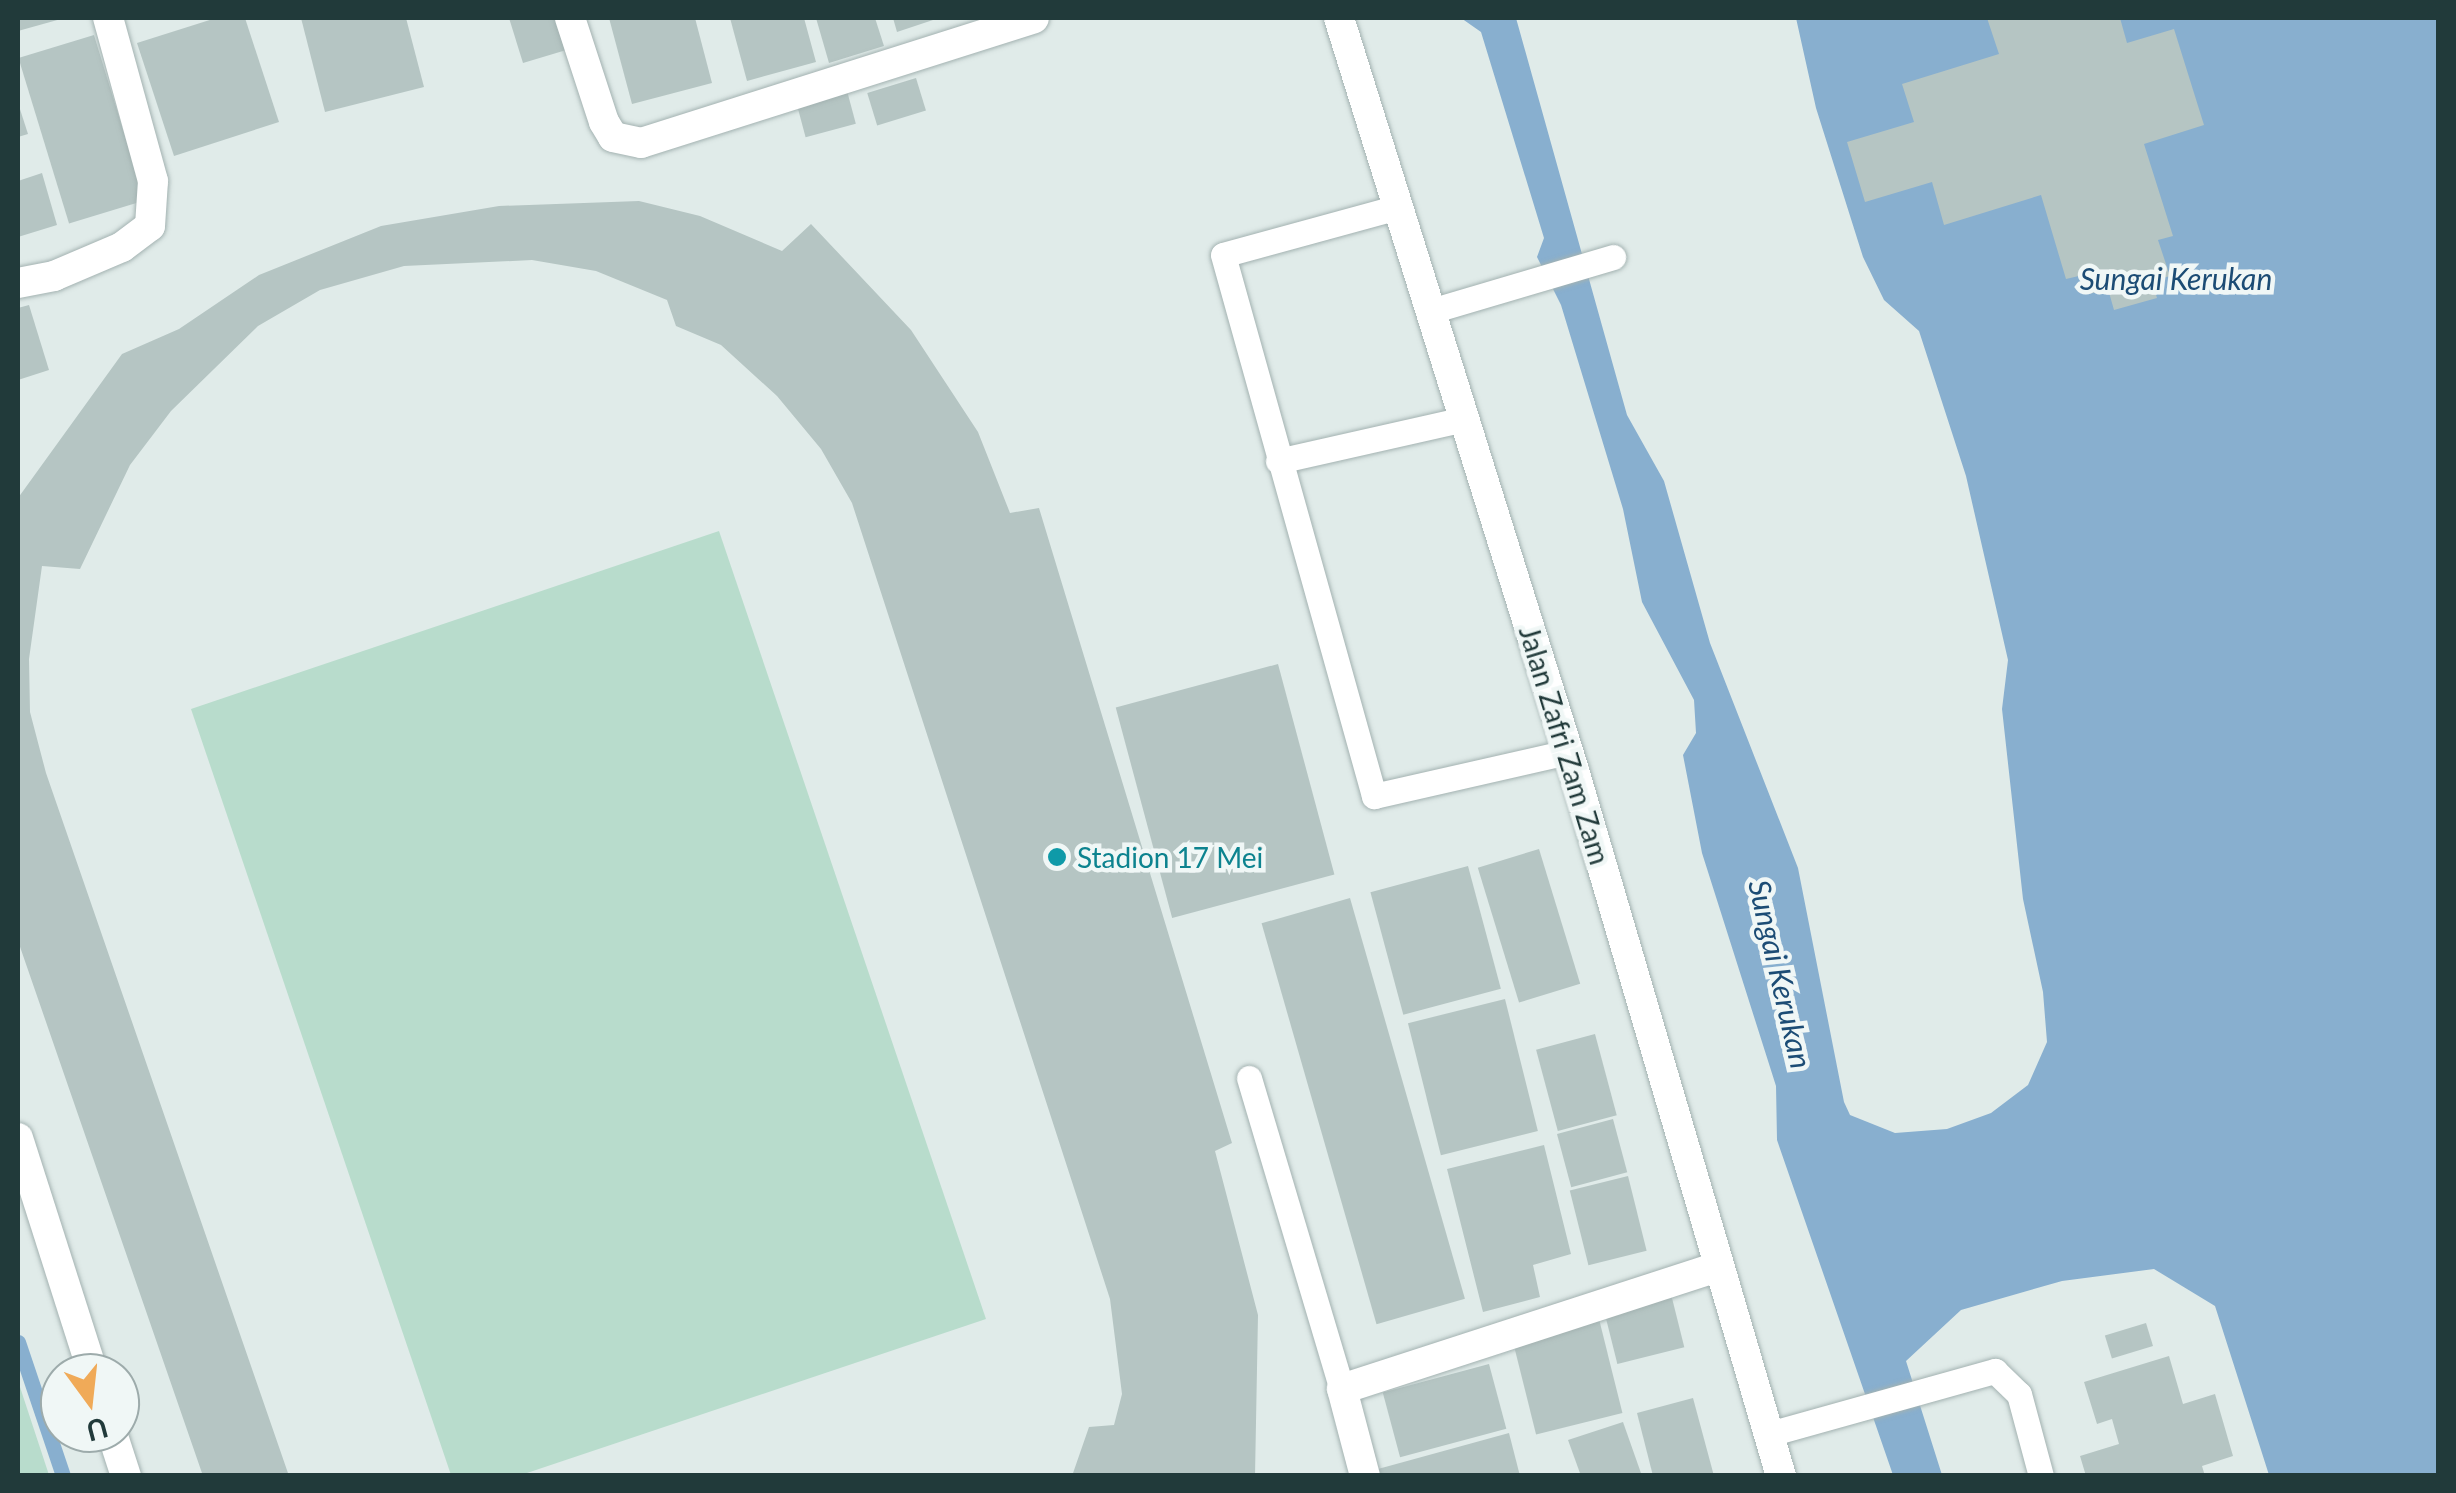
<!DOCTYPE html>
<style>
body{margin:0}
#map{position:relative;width:2456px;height:1493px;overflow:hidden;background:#e0ebe9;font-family:Lato,sans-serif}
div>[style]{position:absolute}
.green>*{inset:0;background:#b8dccc}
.water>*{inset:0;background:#88afcf}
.stream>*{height:15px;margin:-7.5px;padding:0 7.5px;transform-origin:7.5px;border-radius:7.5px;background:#88afcf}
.building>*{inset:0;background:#b5c5c3;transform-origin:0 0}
.roads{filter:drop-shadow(0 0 2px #a3b2b1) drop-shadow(0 0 2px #a3b2b1)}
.lane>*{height:25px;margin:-12.5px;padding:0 12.5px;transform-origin:12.5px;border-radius:12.5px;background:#fff}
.street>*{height:30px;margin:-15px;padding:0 15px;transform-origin:15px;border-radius:15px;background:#fff}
.secondary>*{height:30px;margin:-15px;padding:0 15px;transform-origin:15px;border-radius:15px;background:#fff}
.dots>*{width:28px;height:28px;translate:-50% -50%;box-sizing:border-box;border:5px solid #f0f7f6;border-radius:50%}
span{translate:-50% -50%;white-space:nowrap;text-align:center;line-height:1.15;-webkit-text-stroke:9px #f0f7f6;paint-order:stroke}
.street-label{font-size:28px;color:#213a3a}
.culture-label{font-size:28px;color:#0d838f}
.left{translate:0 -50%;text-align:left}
.water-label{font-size:30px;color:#1c4c75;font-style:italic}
.frame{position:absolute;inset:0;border:20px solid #213a3a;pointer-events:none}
.north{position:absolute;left:40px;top:1353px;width:100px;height:100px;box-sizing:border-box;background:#f0f7f6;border:2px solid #9dabab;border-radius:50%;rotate:165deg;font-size:28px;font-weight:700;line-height:40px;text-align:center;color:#213a3a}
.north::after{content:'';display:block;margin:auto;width:35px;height:45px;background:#f0aa58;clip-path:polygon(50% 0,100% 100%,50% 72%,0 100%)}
</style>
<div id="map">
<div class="green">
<div style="clip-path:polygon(719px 531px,986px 1319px,521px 1475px,451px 1475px,191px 709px)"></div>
<div style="clip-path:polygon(18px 1381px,49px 1475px,18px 1475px)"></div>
</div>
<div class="water">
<div style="clip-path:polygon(1461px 18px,1516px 18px,1627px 415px,1664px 481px,1710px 643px,1798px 868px,1844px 1102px,1850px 1115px,1895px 1133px,1947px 1129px,1991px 1113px,2028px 1085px,2047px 1042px,2043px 992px,2023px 899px,2002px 709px,2008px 660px,1966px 476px,1919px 331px,1884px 300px,1863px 257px,1816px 108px,1796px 18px,2438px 18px,2438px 1475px,2269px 1475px,2215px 1306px,2154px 1269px,2062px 1281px,1961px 1310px,1906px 1361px,1942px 1475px,1893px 1475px,1777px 1140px,1776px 1086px,1702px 853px,1683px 755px,1696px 733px,1694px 700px,1642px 602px,1623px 509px,1561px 305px,1537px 257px,1544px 238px,1481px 32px)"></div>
</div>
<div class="stream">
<div style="left:18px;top:1342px;width:141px;rotate:71.4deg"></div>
</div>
<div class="building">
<div style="clip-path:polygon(18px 18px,61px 18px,61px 19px,18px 31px)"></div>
<div style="clip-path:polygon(216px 18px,245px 18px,279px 122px,174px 156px,137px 43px)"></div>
<div style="clip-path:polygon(301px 18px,406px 18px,424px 87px,325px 112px)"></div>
<div style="clip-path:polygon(509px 18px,563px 18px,573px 48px,523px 63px)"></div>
<div style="clip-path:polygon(609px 18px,695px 18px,712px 83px,632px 104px)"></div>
<div style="clip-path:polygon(730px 18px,804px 18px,816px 62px,747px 81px)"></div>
<div style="clip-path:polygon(816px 18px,875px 18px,884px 46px,829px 63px)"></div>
<div style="clip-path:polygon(893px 18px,939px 18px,897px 32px)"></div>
<div style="clip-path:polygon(1987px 18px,2120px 18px,2127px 43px,2174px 29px,2204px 125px,2144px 144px,2173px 236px,2158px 240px,2170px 276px,2152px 281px,2157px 298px,2114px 310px,2108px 289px,2089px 294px,2083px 275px,2066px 279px,2041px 195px,1944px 225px,1932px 182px,1865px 202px,1847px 142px,1914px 122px,1902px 84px,1999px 54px)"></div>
<div style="left:94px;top:35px;width:173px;height:79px;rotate:73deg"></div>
<div style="left:916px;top:78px;width:34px;height:51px;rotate:73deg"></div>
<div style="left:846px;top:87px;width:38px;height:52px;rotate:75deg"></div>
<div style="clip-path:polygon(18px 103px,28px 134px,18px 137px)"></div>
<div style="clip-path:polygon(42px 173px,57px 225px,18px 237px,18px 181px)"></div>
<div style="clip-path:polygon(639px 201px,700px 216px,782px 251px,811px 224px,911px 330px,978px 432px,1010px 513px,1039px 508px,1232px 1143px,1215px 1151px,1258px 1315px,1255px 1476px,1072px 1476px,1089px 1427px,1114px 1425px,1122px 1394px,1110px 1299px,852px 503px,821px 449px,777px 396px,721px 345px,676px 326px,667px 300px,596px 271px,532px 260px,404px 266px,320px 290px,258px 326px,171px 411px,130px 465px,80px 569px,42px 566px,29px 659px,30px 712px,46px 773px,289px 1476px,203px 1476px,18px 941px,18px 498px,122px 354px,179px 329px,259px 275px,381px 226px,499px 206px)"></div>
<div style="clip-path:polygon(29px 305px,49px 370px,18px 380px,18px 308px)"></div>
<div style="left:1278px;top:664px;width:218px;height:168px;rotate:75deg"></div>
<div style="left:1539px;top:849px;width:141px;height:64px;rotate:73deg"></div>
<div style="left:1468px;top:866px;width:127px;height:101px;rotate:75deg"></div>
<div style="left:1350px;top:898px;width:417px;height:92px;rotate:74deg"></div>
<div style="left:1505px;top:999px;width:136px;height:100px;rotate:76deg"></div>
<div style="left:1595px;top:1034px;width:84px;height:61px;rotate:75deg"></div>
<div style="left:1613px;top:1119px;width:55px;height:58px;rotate:75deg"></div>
<div style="clip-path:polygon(1544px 1145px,1571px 1254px,1533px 1265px,1540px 1297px,1483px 1312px,1447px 1169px)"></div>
<div style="left:1628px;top:1176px;width:77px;height:60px;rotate:76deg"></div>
<div style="left:1671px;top:1294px;width:55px;height:69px;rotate:76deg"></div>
<div style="left:1598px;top:1315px;width:101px;height:89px;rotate:76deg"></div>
<div style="left:2146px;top:1323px;width:24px;height:43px;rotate:73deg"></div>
<div style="clip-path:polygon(2169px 1356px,2183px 1404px,2215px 1394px,2233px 1456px,2202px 1466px,2205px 1476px,2086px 1476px,2080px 1456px,2119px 1444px,2112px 1419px,2097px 1424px,2084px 1382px)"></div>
<div style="left:1489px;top:1364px;width:67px;height:110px;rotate:75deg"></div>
<div style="clip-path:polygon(1693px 1398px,1714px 1476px,1653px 1476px,1637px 1413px)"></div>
<div style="clip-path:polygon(1623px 1422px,1642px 1476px,1581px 1476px,1568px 1440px)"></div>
<div style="clip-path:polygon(1509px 1433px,1520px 1476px,1380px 1476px,1378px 1469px)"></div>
</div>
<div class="roads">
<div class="lane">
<div style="left:1398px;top:207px;width:181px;rotate:164.7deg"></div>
<div style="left:1223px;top:255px;width:562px;rotate:74.4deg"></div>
<div style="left:1374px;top:796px;width:199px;rotate:-12.8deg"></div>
<div style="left:1431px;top:311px;width:190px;rotate:-16.5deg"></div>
<div style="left:1278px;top:461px;width:191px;rotate:-12.7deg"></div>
<div style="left:1249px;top:1078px;width:325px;rotate:73.4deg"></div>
<div style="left:1769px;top:1434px;width:235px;rotate:-15.6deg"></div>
<div style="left:1995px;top:1371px;width:33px;rotate:44deg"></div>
<div style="left:2019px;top:1394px;width:85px;rotate:75deg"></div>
</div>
<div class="street">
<div style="left:570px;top:18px;width:109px;rotate:71.9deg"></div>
<div style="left:604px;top:122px;width:17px;rotate:59deg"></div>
<div style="left:613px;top:137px;width:29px;rotate:12deg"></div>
<div style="left:641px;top:143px;width:412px;rotate:-17.6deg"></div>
<div style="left:18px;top:283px;width:37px;rotate:-11deg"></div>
<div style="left:54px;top:276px;width:74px;rotate:-23.1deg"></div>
<div style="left:122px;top:247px;width:35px;rotate:-37deg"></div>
<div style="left:150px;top:226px;width:45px;rotate:-86.2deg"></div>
<div style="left:153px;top:181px;width:169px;rotate:-105.4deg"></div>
<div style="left:18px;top:1138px;width:247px;rotate:72.3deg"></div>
<div style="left:112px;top:1433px;width:45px;rotate:72deg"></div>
<div style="left:1365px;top:1476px;width:90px;rotate:-104.8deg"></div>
<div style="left:1342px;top:1389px;width:395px;rotate:-18deg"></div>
</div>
<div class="secondary">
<div style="left:1339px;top:18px;width:785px;rotate:72.65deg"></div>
<div style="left:1573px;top:767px;width:739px;rotate:73.65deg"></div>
</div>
</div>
<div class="dots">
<div style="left:1057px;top:857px;background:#0f9aa8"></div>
</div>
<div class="street-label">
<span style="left:1565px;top:745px;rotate:73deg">Jalan Zafri Zam Zam</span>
</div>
<div class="culture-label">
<span class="left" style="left:1077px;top:857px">Stadion 17 Mei</span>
</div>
<div class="water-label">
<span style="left:2176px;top:278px">Sungai Kerukan</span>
<span style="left:1781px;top:974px;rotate:77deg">Sungai Kerukan</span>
</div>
<div class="frame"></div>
<div class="north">U</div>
</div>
